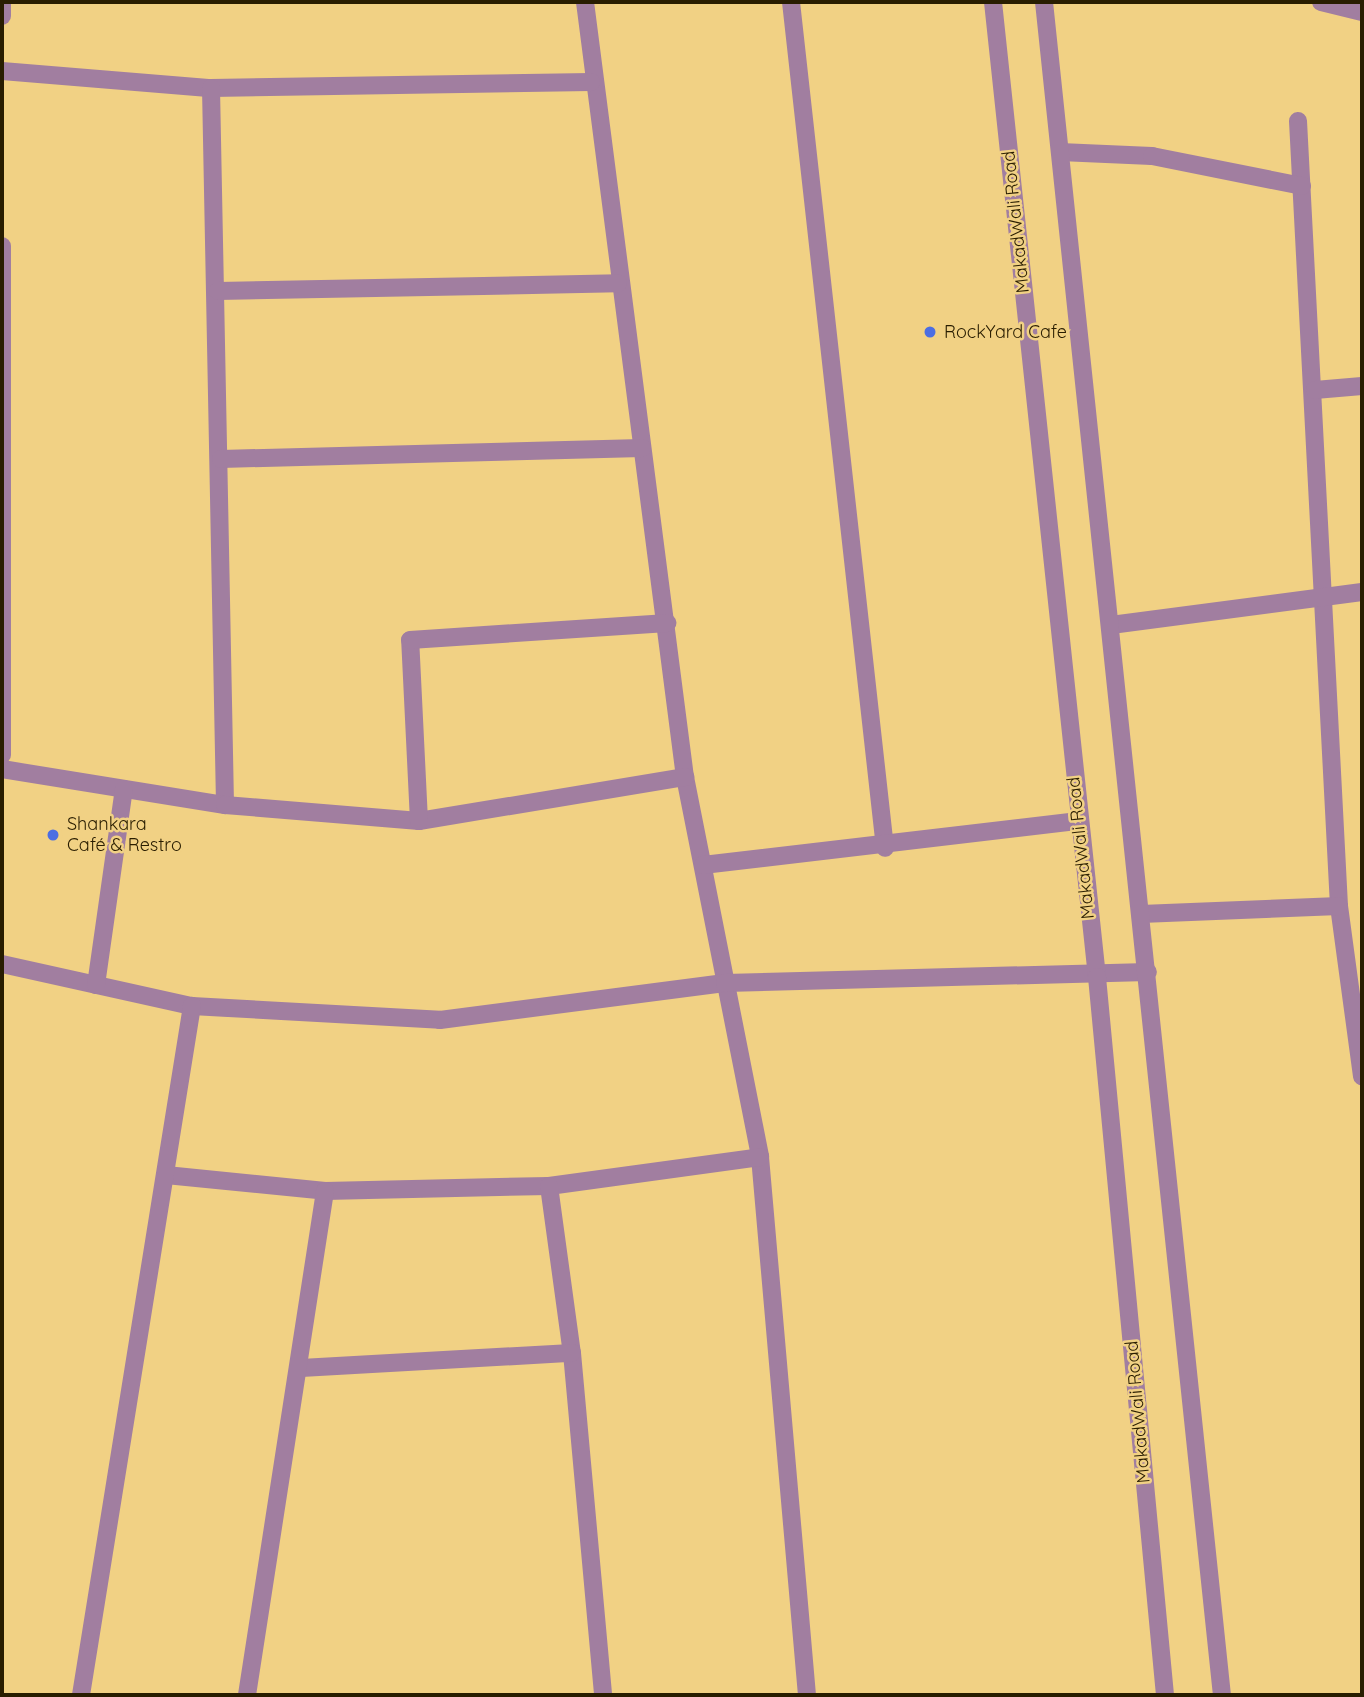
<!DOCTYPE html>
<meta charset="utf-8">
<style>
body{margin:0}
#map{position:relative;width:1364px;height:1697px;overflow:hidden;background:#f1d184;font-family:Quicksand,sans-serif}
div>[style]{position:absolute}
.minor>*{height:18px;margin:-9px;padding:0 9px;transform-origin:9px;border-radius:9px;background:#a17ea0}
.tertiary>*{height:18px;margin:-9px;padding:0 9px;transform-origin:9px;border-radius:9px;background:#a17ea0}
.dots>*{width:19px;height:19px;translate:-50% -50%;box-sizing:border-box;border:4px solid #f1d184;border-radius:50%}
span{translate:-50% -50%;white-space:nowrap;text-align:center;line-height:1.15;-webkit-text-stroke:5px #f1d184;paint-order:stroke}
.street-label{font-size:18px;color:#291d00}
.poi-label{font-size:18px;color:#291d00}
.left{translate:0 -50%;text-align:left}
.frame{position:absolute;inset:0;border:4px solid #291d00;pointer-events:none}
</style>
<div id="map">
<div class="minor">
<div style="left:585px;top:2px;width:781px;rotate:82.65deg"></div>
<div style="left:685px;top:777px;width:387px;rotate:78.8deg"></div>
<div style="left:760px;top:1157px;width:540px;rotate:85.01deg"></div>
<div style="left:791px;top:2px;width:851px;rotate:83.66deg"></div>
<div style="left:1321px;top:2px;width:42px;rotate:13.7deg"></div>
<div style="left:2px;top:16px;width:14px;rotate:-90deg"></div>
<div style="left:2px;top:71px;width:210px;rotate:4.7deg"></div>
<div style="left:211px;top:88px;width:380px;rotate:-0.9deg"></div>
<div style="left:211px;top:88px;width:717px;rotate:88.88deg"></div>
<div style="left:1298px;top:121px;width:786px;rotate:87.01deg"></div>
<div style="left:1339px;top:906px;width:172px;rotate:82.3deg"></div>
<div style="left:1060px;top:152px;width:92px;rotate:2.5deg"></div>
<div style="left:1152px;top:156px;width:153px;rotate:11.3deg"></div>
<div style="left:2px;top:246px;width:509px;rotate:90deg"></div>
<div style="left:218px;top:291px;width:400px;rotate:-1.1deg"></div>
<div style="left:1315px;top:390px;width:47px;rotate:-4.9deg"></div>
<div style="left:221px;top:459px;width:421px;rotate:-1.5deg"></div>
<div style="left:1111px;top:625px;width:253px;rotate:-7.5deg"></div>
<div style="left:2px;top:769px;width:226px;rotate:9.2deg"></div>
<div style="left:225px;top:805px;width:195px;rotate:4.7deg"></div>
<div style="left:419px;top:821px;width:270px;rotate:-9.4deg"></div>
<div style="left:419px;top:821px;width:181px;rotate:-92.8deg"></div>
<div style="left:410px;top:640px;width:258px;rotate:-3.8deg"></div>
<div style="left:703px;top:865px;width:378px;rotate:-6.7deg"></div>
<div style="left:1141px;top:914px;width:198px;rotate:-2.3deg"></div>
<div style="left:2px;top:964px;width:195px;rotate:12.5deg"></div>
<div style="left:192px;top:1006px;width:248px;rotate:3.2deg"></div>
<div style="left:440px;top:1020px;width:287px;rotate:-7.4deg"></div>
<div style="left:725px;top:983px;width:423px;rotate:-1.5deg"></div>
<div style="left:96px;top:985px;width:198px;rotate:-81.9deg"></div>
<div style="left:166px;top:1175px;width:160px;rotate:5.7deg"></div>
<div style="left:325px;top:1191px;width:224px;rotate:-1.3deg"></div>
<div style="left:549px;top:1186px;width:213px;rotate:-7.8deg"></div>
<div style="left:549px;top:1186px;width:169px;rotate:82.2deg"></div>
<div style="left:572px;top:1353px;width:343px;rotate:84.8deg"></div>
<div style="left:301px;top:1368px;width:271px;rotate:-3.2deg"></div>
<div style="left:81px;top:1695px;width:698px;rotate:-80.85deg"></div>
<div style="left:247px;top:1695px;width:510px;rotate:-81.2deg"></div>
</div>
<div class="tertiary">
<div style="left:993px;top:2px;width:981px;rotate:83.91deg"></div>
<div style="left:1097px;top:977px;width:721px;rotate:84.59deg"></div>
<div style="left:1044px;top:2px;width:1702px;rotate:84deg"></div>
</div>
<div class="dots">
<div style="left:930px;top:332px;background:#4c6ee2"></div>
<div style="left:53px;top:835px;background:#4c6ee2"></div>
</div>
<div class="street-label">
<span style="left:1016px;top:222px;rotate:-96deg">MakadWali Road</span>
<span style="left:1081px;top:848px;rotate:-96deg">MakadWali Road</span>
<span style="left:1138px;top:1412px;rotate:-95deg">MakadWali Road</span>
</div>
<div class="poi-label">
<span class="left" style="left:944px;top:332px">RockYard Cafe</span>
<span class="left" style="left:67px;top:835px">Shankara<br>Café &amp; Restro</span>
</div>
<div class="frame"></div>
</div>
